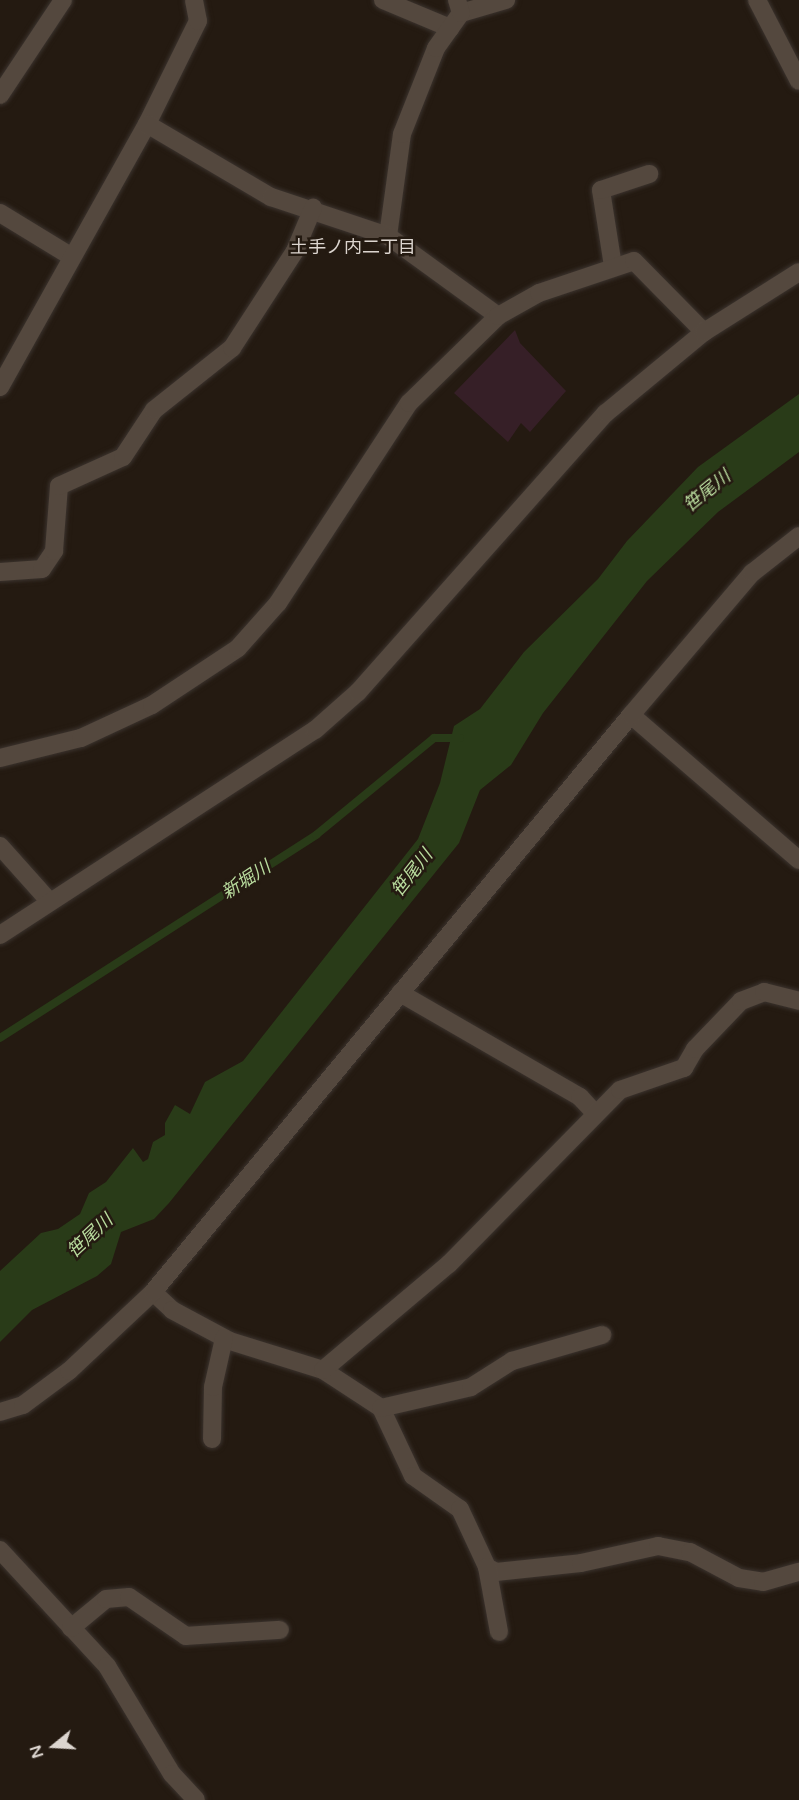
<!DOCTYPE html>
<meta charset="utf-8">
<style>
body{margin:0}
#map{position:relative;width:799px;height:1800px;overflow:hidden;background:#241a11;font-family:"Varela Round","Noto Sans JP",sans-serif}
div>[style]{position:absolute}
.green>*{inset:0;background:#361f27}
.water>*{inset:0;background:#293b18}
.stream>*{height:8px;margin:-4px;padding:0 4px;transform-origin:4px;border-radius:4px;background:#293b18}
.roads{filter:drop-shadow(0 0 2px #3b332e) drop-shadow(0 0 2px #3b332e)}
.minor>*{height:18px;margin:-9px;padding:0 9px;transform-origin:9px;border-radius:9px;background:#54483e}
.tertiary>*{height:18px;margin:-9px;padding:0 9px;transform-origin:9px;border-radius:9px;background:#54483e}
span{translate:-50% -50%;white-space:nowrap;text-align:center;line-height:1.15;-webkit-text-stroke:5px #241a11;paint-order:stroke}
.neighbourhood-label{font-size:18px;color:#dcd5cf}
.water-label{font-size:18px;color:#b9dc9e;font-style:italic}
.north{position:absolute;left:24px;top:1716px;width:60px;height:60px;-webkit-text-stroke:4px #241a11;paint-order:stroke;rotate:252deg;font-size:16px;font-weight:700;line-height:24px;text-align:center;color:#dcd5cf}
.north::after{content:'';display:block;margin:auto;width:21px;height:27px;background:#dcd5cf;clip-path:polygon(50% 0,100% 100%,50% 72%,0 100%)}
</style>
<div id="map">
<div class="green">
<div style="clip-path:polygon(515px 330px,520px 343px,566px 391px,530px 432px,521px 423px,508px 442px,454px 393px)"></div>
</div>
<div class="water">
<div style="clip-path:polygon(799px 394px,799px 452px,718px 512px,647px 581px,543px 713px,511px 765px,480px 790px,459px 843px,169px 1203px,154px 1219px,121px 1232px,111px 1264px,97px 1276px,32px 1310px,0 1342px,0 1271px,41px 1233px,58px 1229px,80px 1214px,89px 1193px,106px 1182px,133px 1148px,143px 1162px,148px 1159px,153px 1142px,165px 1135px,165px 1123px,175px 1105px,190px 1114px,205px 1082px,243px 1061px,418px 839px,440px 783px,454px 726px,480px 709px,524px 652px,598px 579px,627px 541px,698px 467px)"></div>
</div>
<div class="stream">
<div style="left:0;top:1038px;width:376px;rotate:-32.7deg"></div>
<div style="left:316px;top:835px;width:153px;rotate:-39.4deg"></div>
<div style="left:434px;top:738px;width:26px"></div>
</div>
<div class="roads">
<div class="minor">
<div style="left:383px;top:0;width:73px;rotate:22.7deg"></div>
<div style="left:757px;top:0;width:91px;rotate:62.6deg"></div>
<div style="left:461px;top:13px;width:47px;rotate:-16.1deg"></div>
<div style="left:0;top:95px;width:114px;rotate:-56.4deg"></div>
<div style="left:147px;top:124px;width:115px;rotate:-63.7deg"></div>
<div style="left:198px;top:21px;width:21px;rotate:-101deg"></div>
<div style="left:0;top:213px;width:84px;rotate:31.4deg"></div>
<div style="left:388px;top:236px;width:103px;rotate:-82.2deg"></div>
<div style="left:402px;top:134px;width:92px;rotate:-68.4deg"></div>
<div style="left:436px;top:48px;width:43px;rotate:-54.5deg"></div>
<div style="left:461px;top:13px;width:14px;rotate:-107deg"></div>
<div style="left:613px;top:266px;width:77px;rotate:-99deg"></div>
<div style="left:601px;top:190px;width:51px;rotate:-18.4deg"></div>
<div style="left:0;top:387px;width:301px;rotate:-60.8deg"></div>
<div style="left:147px;top:124px;width:144px;rotate:30.5deg"></div>
<div style="left:271px;top:197px;width:123px;rotate:18.4deg"></div>
<div style="left:388px;top:236px;width:136px;rotate:36deg"></div>
<div style="left:0;top:572px;width:42px;rotate:-4.1deg"></div>
<div style="left:42px;top:569px;width:22px;rotate:-56deg"></div>
<div style="left:54px;top:551px;width:65px;rotate:-85.6deg"></div>
<div style="left:59px;top:486px;width:70px;rotate:-24.4deg"></div>
<div style="left:123px;top:457px;width:56px;rotate:-56.6deg"></div>
<div style="left:154px;top:410px;width:100px;rotate:-38.5deg"></div>
<div style="left:232px;top:348px;width:116px;rotate:-57deg"></div>
<div style="left:295px;top:251px;width:47px;rotate:-67.3deg"></div>
<div style="left:631px;top:715px;width:222px;rotate:40.8deg"></div>
<div style="left:0;top:758px;width:83px;rotate:-13.9deg"></div>
<div style="left:81px;top:738px;width:78px;rotate:-24.9deg"></div>
<div style="left:152px;top:705px;width:103px;rotate:-33.5deg"></div>
<div style="left:238px;top:648px;width:60px;rotate:-48.4deg"></div>
<div style="left:278px;top:603px;width:239px;rotate:-56.8deg"></div>
<div style="left:409px;top:403px;width:124px;rotate:-44.3deg"></div>
<div style="left:498px;top:316px;width:47px;rotate:-29.3deg"></div>
<div style="left:539px;top:293px;width:100px;rotate:-18.6deg"></div>
<div style="left:634px;top:261px;width:100px;rotate:45.4deg"></div>
<div style="left:0;top:846px;width:75px;rotate:48.2deg"></div>
<div style="left:400px;top:993px;width:208px;rotate:30deg"></div>
<div style="left:580px;top:1097px;width:23px;rotate:47deg"></div>
<div style="left:153px;top:1292px;width:26px;rotate:43deg"></div>
<div style="left:172px;top:1310px;width:66px;rotate:28.1deg"></div>
<div style="left:230px;top:1341px;width:97px;rotate:17.3deg"></div>
<div style="left:323px;top:1370px;width:69px;rotate:33.2deg"></div>
<div style="left:381px;top:1408px;width:75px;rotate:64.8deg"></div>
<div style="left:413px;top:1476px;width:57px;rotate:35.1deg"></div>
<div style="left:460px;top:1509px;width:64px;rotate:65deg"></div>
<div style="left:487px;top:1567px;width:10px;rotate:29deg"></div>
<div style="left:496px;top:1572px;width:85px;rotate:-6deg"></div>
<div style="left:581px;top:1563px;width:79px;rotate:-12.4deg"></div>
<div style="left:658px;top:1546px;width:33px;rotate:11deg"></div>
<div style="left:690px;top:1552px;width:55px;rotate:28deg"></div>
<div style="left:739px;top:1578px;width:24px;rotate:9deg"></div>
<div style="left:763px;top:1582px;width:37px;rotate:-16deg"></div>
<div style="left:323px;top:1370px;width:165px;rotate:-40.1deg"></div>
<div style="left:449px;top:1264px;width:244px;rotate:-45.5deg"></div>
<div style="left:620px;top:1090px;width:68px;rotate:-19deg"></div>
<div style="left:684px;top:1068px;width:22px;rotate:-60deg"></div>
<div style="left:695px;top:1049px;width:66px;rotate:-46.2deg"></div>
<div style="left:741px;top:1001px;width:25px;rotate:-21deg"></div>
<div style="left:764px;top:992px;width:36px;rotate:14deg"></div>
<div style="left:381px;top:1408px;width:92px;rotate:-13.1deg"></div>
<div style="left:471px;top:1387px;width:49px;rotate:-32.4deg"></div>
<div style="left:512px;top:1361px;width:94px;rotate:-16.1deg"></div>
<div style="left:212px;top:1439px;width:52px;rotate:-88.9deg"></div>
<div style="left:213px;top:1387px;width:50px;rotate:-77.3deg"></div>
<div style="left:0;top:1550px;width:158px;rotate:47.3deg"></div>
<div style="left:107px;top:1666px;width:126px;rotate:59deg"></div>
<div style="left:172px;top:1774px;width:35px;rotate:47deg"></div>
<div style="left:487px;top:1567px;width:66px;rotate:79.5deg"></div>
<div style="left:71px;top:1628px;width:45px;rotate:-39.6deg"></div>
<div style="left:106px;top:1599px;width:23px;rotate:-5deg"></div>
<div style="left:129px;top:1597px;width:69px;rotate:34.4deg"></div>
<div style="left:186px;top:1636px;width:94px;rotate:-3.7deg"></div>
</div>
<div class="tertiary">
<div style="left:0;top:935px;width:376px;rotate:-33.1deg"></div>
<div style="left:315px;top:730px;width:57px;rotate:-41.5deg"></div>
<div style="left:358px;top:692px;width:373px;rotate:-48.4deg"></div>
<div style="left:606px;top:413px;width:127px;rotate:-39.6deg"></div>
<div style="left:704px;top:332px;width:112px;rotate:-32.3deg"></div>
<div style="left:0;top:1412px;width:24px;rotate:-17deg"></div>
<div style="left:23px;top:1405px;width:57px;rotate:-36.5deg"></div>
<div style="left:69px;top:1371px;width:115px;rotate:-43.2deg"></div>
<div style="left:153px;top:1292px;width:749px;rotate:-50.36deg"></div>
<div style="left:631px;top:715px;width:187px;rotate:-49.6deg"></div>
<div style="left:752px;top:573px;width:60px;rotate:-38.2deg"></div>
</div>
</div>
<div class="neighbourhood-label">
<span style="left:353px;top:247px">土手ノ内二丁目</span>
</div>
<div class="water-label">
<span style="left:707px;top:491px;rotate:-39deg">笹尾川</span>
<span style="left:412px;top:873px;rotate:-52deg">笹尾川</span>
<span style="left:246px;top:880px;rotate:-33deg">新堀川</span>
<span style="left:90px;top:1236px;rotate:-43deg">笹尾川</span>
</div>
<div class="north">N</div>
</div>
